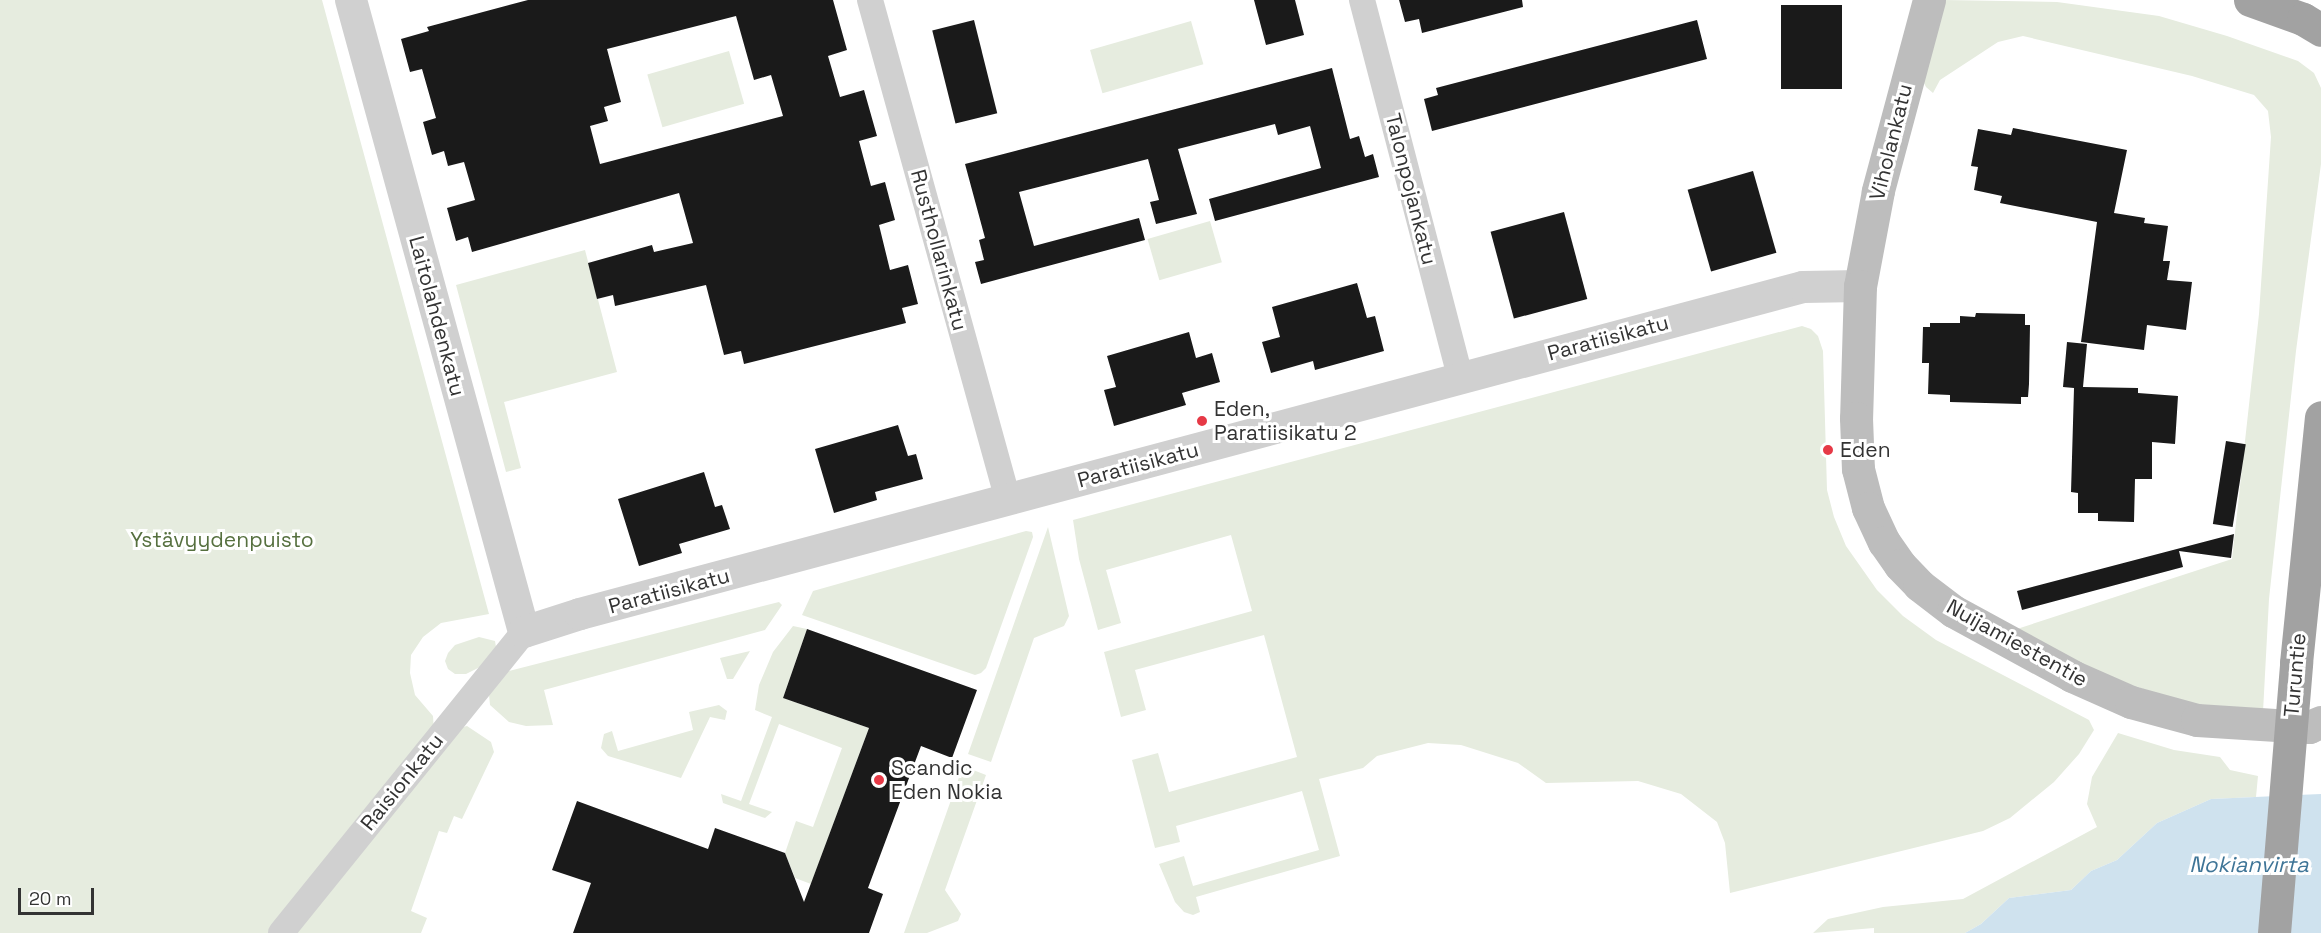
<!DOCTYPE html>
<meta charset="utf-8">
<style>
body{margin:0}
#map{position:relative;width:2321px;height:933px;overflow:hidden;background:#fff;font-family:"Space Grotesk",sans-serif}
div>[style]{position:absolute}
.green>*{inset:0;background:#e6ecdf;transform-origin:0 0}
.water>*{inset:0;background:#cfe2ee}
.building>*{inset:0;background:#1a1a1a;transform-origin:0 0}
.minor>*{height:26px;margin:-13px;padding:0 13px;transform-origin:13px;border-radius:13px;background:#d0d0d0}
.tertiary>*{height:32px;margin:-16px;padding:0 16px;transform-origin:16px;border-radius:16px;background:#d0d0d0}
.secondary>*{height:33px;margin:-16.5px;padding:0 16.5px;transform-origin:16.5px;border-radius:16.5px;background:#bdbdbd}
.trunk>*{height:33px;margin:-16.5px;padding:0 16.5px;transform-origin:16.5px;border-radius:16.5px;background:#a2a2a2}
.trunk-bridge>*{height:33px;margin:-16.5px;padding:0 16.5px;transform-origin:16.5px;border-radius:16.5px;background:#a2a2a2}
.dots>*{width:16px;height:16px;translate:-50% -50%;box-sizing:border-box;border:3px solid #fff;border-radius:50%}
span{translate:-50% -50%;white-space:nowrap;text-align:center;line-height:1.15;-webkit-text-stroke:6px #fff;paint-order:stroke}
.street-label{font-size:21px;color:#333}
.poi-label{font-size:21px;color:#333}
.left{translate:0 -50%;text-align:left}
.park-label{font-size:21px;color:#56703f}
.water-label{font-size:22px;color:#3f7597;font-style:italic}
.scale{position:absolute;left:18px;top:888px;width:76px;height:27px;box-sizing:border-box;border:3px solid #333;border-top:0;padding-left:8px;font-size:18px;line-height:21px;white-space:nowrap;color:#333;-webkit-text-stroke:4px #fff;paint-order:stroke}
</style>
<div id="map">
<div class="green">
<div style="clip-path:polygon(0 0,322px 0,489px 614px,441px 623px,423px 637px,411px 655px,410px 673px,415px 695px,433px 716px,434px 732px,270px 933px,0 933px)"></div>
<div style="clip-path:polygon(1944px 0,2057px 2px,2159px 16px,2227px 36px,2298px 61px,2314px 73px,2321px 88px,2321px 164px,2296px 351px,2269px 599px,2263px 712px,2187px 703px,2106px 677px,2017px 629px,2232px 559px,2259px 314px,2271px 137px,2268px 111px,2254px 95px,2192px 76px,2023px 36px,1998px 42px,1940px 80px,1933px 93px,1926px 87px,1920px 75px)"></div>
<div style="left:1191px;top:21px;width:45px;height:105px;rotate:74deg"></div>
<div style="left:729px;top:51px;width:55px;height:85px;rotate:74deg"></div>
<div style="left:1210px;top:221px;width:43px;height:65px;rotate:74deg"></div>
<div style="clip-path:polygon(585px 250px,617px 372px,504px 402px,521px 468px,506px 472px,456px 285px)"></div>
<div style="clip-path:polygon(1802px 326px,1811px 329px,1818px 336px,1823px 351px,1827px 490px,1834px 517px,1846px 546px,1877px 590px,1903px 616px,1936px 640px,2089px 720px,2094px 730px,2079px 754px,2054px 782px,2010px 818px,1983px 831px,1730px 893px,1725px 843px,1717px 822px,1681px 794px,1638px 781px,1546px 783px,1518px 763px,1461px 745px,1428px 743px,1377px 756px,1363px 768px,1319px 779px,1340px 856px,1196px 897px,1200px 912px,1193px 915px,1184px 912px,1175px 902px,1159px 864px,1184px 856px,1193px 886px,1319px 850px,1302px 791px,1176px 826px,1180px 842px,1155px 848px,1132px 760px,1158px 753px,1169px 792px,1297px 757px,1264px 635px,1135px 670px,1146px 710px,1121px 717px,1104px 652px,1252px 611px,1231px 535px,1106px 570px,1121px 623px,1098px 630px,1079px 559px,1073px 520px)"></div>
<div style="clip-path:polygon(1048px 527px,1069px 616px,1064px 626px,1034px 638px,991px 762px,968px 754px)"></div>
<div style="clip-path:polygon(1026px 531px,1032px 532px,1033px 537px,986px 668px,981px 673px,975px 675px,802px 615px,813px 591px)"></div>
<div style="clip-path:polygon(779px 602px,782px 605px,765px 630px,544px 690px,553px 725px,526px 726px,509px 722px,490px 705px,489px 695px,505px 672px)"></div>
<div style="clip-path:polygon(793px 626px,807px 629px,783px 698px,869px 728px,811px 884px,795px 878px,785px 853px,796px 821px,813px 827px,842px 748px,779px 724px,749px 804px,772px 812px,765px 818px,723px 803px,721px 794px,741px 801px,772px 717px,755px 710px,759px 685px,773px 652px)"></div>
<div style="clip-path:polygon(479px 637px,495px 641px,496px 647px,480px 667px,466px 674px,455px 674px,448px 669px,445px 661px,448px 653px,455px 645px)"></div>
<div style="clip-path:polygon(750px 651px,733px 679px,727px 679px,720px 658px)"></div>
<div style="clip-path:polygon(719px 705px,727px 711px,725px 720px,710px 717px,681px 778px,608px 756px,601px 748px,604px 734px,612px 731px,618px 751px,693px 730px,689px 712px)"></div>
<div style="clip-path:polygon(467px 726px,491px 742px,494px 752px,462px 819px,454px 816px,447px 833px,439px 831px,411px 911px,427px 918px,421px 933px,292px 933px,459px 728px)"></div>
<div style="clip-path:polygon(2118px 733px,2174px 750px,2220px 757px,2230px 770px,2258px 776px,2256px 797px,2211px 799px,2157px 823px,2117px 860px,2091px 871px,2071px 890px,2009px 898px,1981px 924px,1965px 933px,1874px 933px,1874px 928px,1813px 933px,1828px 919px,1883px 907px,1963px 899px,2097px 827px,2087px 804px,2092px 777px)"></div>
<div style="clip-path:polygon(963px 766px,986px 775px,945px 890px,961px 914px,958px 921px,927px 933px,904px 933px)"></div>
</div>
<div class="water">
<div style="clip-path:polygon(2321px 794px,2321px 933px,1965px 933px,1981px 924px,2009px 898px,2071px 890px,2091px 871px,2117px 860px,2157px 823px,2211px 799px)"></div>
</div>
<div class="building">
<div style="clip-path:polygon(evenodd,528px 0,833px 0,847px 50px,828px 56px,840px 97px,864px 90px,877px 136px,859px 141px,871px 186px,885px 182px,895px 220px,879px 225px,890px 270px,908px 265px,918px 304px,902px 308px,906px 323px,744px 364px,741px 351px,724px 355px,706px 285px,615px 306px,613px 295px,597px 299px,588px 263px,652px 245px,654px 252px,693px 243px,679px 193px,472px 252px,468px 237px,456px 241px,447px 208px,475px 200px,464px 162px,448px 166px,444px 151px,432px 155px,423px 122px,436px 118px,422px 69px,410px 72px,401px 39px,429px 31px,427px 27px,528px 0,736px 16px,754px 80px,771px 75px,783px 116px,600px 164px,590px 126px,608px 121px,604px 107px,621px 102px,607px 49px,736px 16px)"></div>
<div style="clip-path:polygon(1254px 0,1295px 0,1304px 35px,1266px 45px)"></div>
<div style="clip-path:polygon(1399px 0,1522px 0,1523px 7px,1422px 33px,1419px 19px,1405px 22px)"></div>
<div style="left:1842px;top:5px;width:84px;height:61px;rotate:90deg"></div>
<div style="left:974px;top:20px;width:96px;height:43px;rotate:76deg"></div>
<div style="clip-path:polygon(1697px 20px,1707px 59px,1432px 131px,1424px 99px,1438px 95px,1436px 88px)"></div>
<div style="clip-path:polygon(1332px 68px,1350px 139px,1359px 136px,1365px 157px,1373px 154px,1379px 177px,1215px 221px,1209px 199px,1321px 168px,1310px 126px,1278px 135px,1275px 124px,1178px 149px,1197px 214px,1156px 224px,1150px 202px,1159px 200px,1148px 159px,1019px 192px,1034px 246px,1139px 218px,1145px 240px,981px 284px,975px 262px,984px 260px,979px 240px,985px 238px,965px 164px)"></div>
<div style="clip-path:polygon(2013px 128px,2127px 150px,2114px 213px,2145px 218px,2144px 223px,2168px 226px,2163px 261px,2170px 261px,2167px 280px,2192px 282px,2186px 330px,2147px 325px,2144px 350px,2081px 342px,2097px 222px,2000px 203px,2002px 196px,1974px 190px,1978px 167px,1971px 166px,1978px 129px,2011px 135px)"></div>
<div style="left:1753px;top:171px;width:85px;height:68px;rotate:74deg"></div>
<div style="left:1564px;top:212px;width:90px;height:76px;rotate:75deg"></div>
<div style="clip-path:polygon(1357px 283px,1367px 318px,1375px 316px,1384px 351px,1315px 370px,1313px 361px,1271px 373px,1262px 342px,1280px 337px,1272px 307px)"></div>
<div style="clip-path:polygon(1976px 313px,2025px 314px,2025px 325px,2030px 325px,2029px 384px,2028px 397px,2021px 397px,2021px 404px,1950px 402px,1950px 395px,1928px 394px,1929px 363px,1922px 363px,1923px 327px,1930px 327px,1930px 323px,1960px 323px,1960px 316px,1975px 317px)"></div>
<div style="clip-path:polygon(1189px 332px,1196px 358px,1212px 353px,1220px 382px,1182px 393px,1186px 405px,1114px 426px,1104px 390px,1116px 387px,1107px 356px)"></div>
<div style="clip-path:polygon(2067px 342px,2087px 344px,2083px 387px,2138px 388px,2138px 393px,2178px 396px,2175px 444px,2152px 442px,2152px 479px,2135px 479px,2134px 522px,2098px 521px,2098px 513px,2078px 513px,2078px 493px,2071px 492px,2074px 388px,2063px 387px)"></div>
<div style="clip-path:polygon(898px 425px,908px 456px,916px 454px,923px 479px,875px 492px,877px 500px,834px 513px,815px 449px)"></div>
<div style="left:2226px;top:441px;width:20px;height:84px;rotate:9deg"></div>
<div style="clip-path:polygon(704px 472px,715px 507px,722px 505px,730px 529px,679px 544px,682px 553px,639px 566px,618px 499px)"></div>
<div style="clip-path:polygon(2234px 534px,2231px 558px,2179px 551px,2183px 567px,2022px 610px,2017px 591px)"></div>
<div style="clip-path:polygon(807px 629px,977px 690px,952px 758px,921px 746px,868px 888px,883px 894px,869px 933px,573px 933px,591px 883px,552px 870px,577px 801px,708px 849px,715px 828px,785px 853px,804px 902px,869px 728px,783px 698px)"></div>
</div>
<div class="minor">
<div style="left:870px;top:0;width:519px;rotate:74.57deg"></div>
<div style="left:1362px;top:0;width:390px;rotate:75.4deg"></div>
<div style="left:281px;top:933px;width:387px;rotate:-51.1deg"></div>
</div>
<div class="tertiary">
<div style="left:351px;top:0;width:655px;rotate:74.69deg"></div>
<div style="left:524px;top:632px;width:59px;rotate:-17.8deg"></div>
<div style="left:580px;top:614px;width:1266px;rotate:-14.97deg"></div>
<div style="left:1803px;top:287px;width:57px;rotate:-1deg"></div>
</div>
<div class="secondary">
<div style="left:1929px;top:0;width:198px;rotate:105deg"></div>
<div style="left:1878px;top:191px;width:97px;rotate:100.7deg"></div>
<div style="left:1860px;top:286px;width:132px;rotate:91.7deg"></div>
<div style="left:1856px;top:418px;width:51px;rotate:87.8deg"></div>
<div style="left:1858px;top:469px;width:40px;rotate:75.6deg"></div>
<div style="left:1868px;top:508px;width:38px;rotate:65deg"></div>
<div style="left:1884px;top:542px;width:28px;rotate:55deg"></div>
<div style="left:1900px;top:565px;width:28px;rotate:46deg"></div>
<div style="left:1919px;top:585px;width:43px;rotate:37.4deg"></div>
<div style="left:1953px;top:611px;width:136px;rotate:28.6deg"></div>
<div style="left:2072px;top:676px;width:64px;rotate:23.8deg"></div>
<div style="left:2131px;top:702px;width:68px;rotate:15.3deg"></div>
<div style="left:2197px;top:720px;width:112px;rotate:3.6deg"></div>
<div style="left:2309px;top:727px;width:13px;rotate:-23deg"></div>
</div>
<div class="trunk">
<div style="left:2250px;top:0;width:56px;rotate:19.7deg"></div>
<div style="left:2303px;top:19px;width:21px;rotate:31deg"></div>
<div style="left:2296px;top:663px;width:247px;rotate:-84.2deg"></div>
</div>
<div class="trunk-bridge">
<div style="left:2274px;top:933px;width:271px;rotate:-85.3deg"></div>
</div>
<div class="dots">
<div style="left:1202px;top:421px;background:#e63946"></div>
<div style="left:1828px;top:450px;background:#e63946"></div>
<div style="left:879px;top:780px;background:#e63946"></div>
</div>
<div class="street-label">
<span style="left:1891px;top:142px;rotate:-76deg">Viholankatu</span>
<span style="left:1411px;top:189px;rotate:76deg">Talonpojankatu</span>
<span style="left:939px;top:250px;rotate:75deg">Rusthollarinkatu</span>
<span style="left:437px;top:316px;rotate:75deg">Laitolahdenkatu</span>
<span style="left:1608px;top:338px;rotate:-15deg">Paratiisikatu</span>
<span style="left:1138px;top:465px;rotate:-15deg">Paratiisikatu</span>
<span style="left:669px;top:591px;rotate:-15deg">Paratiisikatu</span>
<span style="left:2017px;top:643px;rotate:29deg">Nuijamiestentie</span>
<span style="left:2295px;top:675px;rotate:-85deg">Turuntie</span>
<span style="left:402px;top:782px;rotate:-51deg">Raisionkatu</span>
</div>
<div class="poi-label">
<span class="left" style="left:1214px;top:421px">Eden,<br>Paratiisikatu 2</span>
<span class="left" style="left:1840px;top:450px">Eden</span>
<span class="left" style="left:891px;top:780px">Scandic<br>Eden Nokia</span>
</div>
<div class="park-label">
<span style="left:222px;top:540px">Ystävyydenpuisto</span>
</div>
<div class="water-label">
<span style="left:2249px;top:865px">Nokianvirta</span>
</div>
<div class="scale">20 m</div>
</div>
